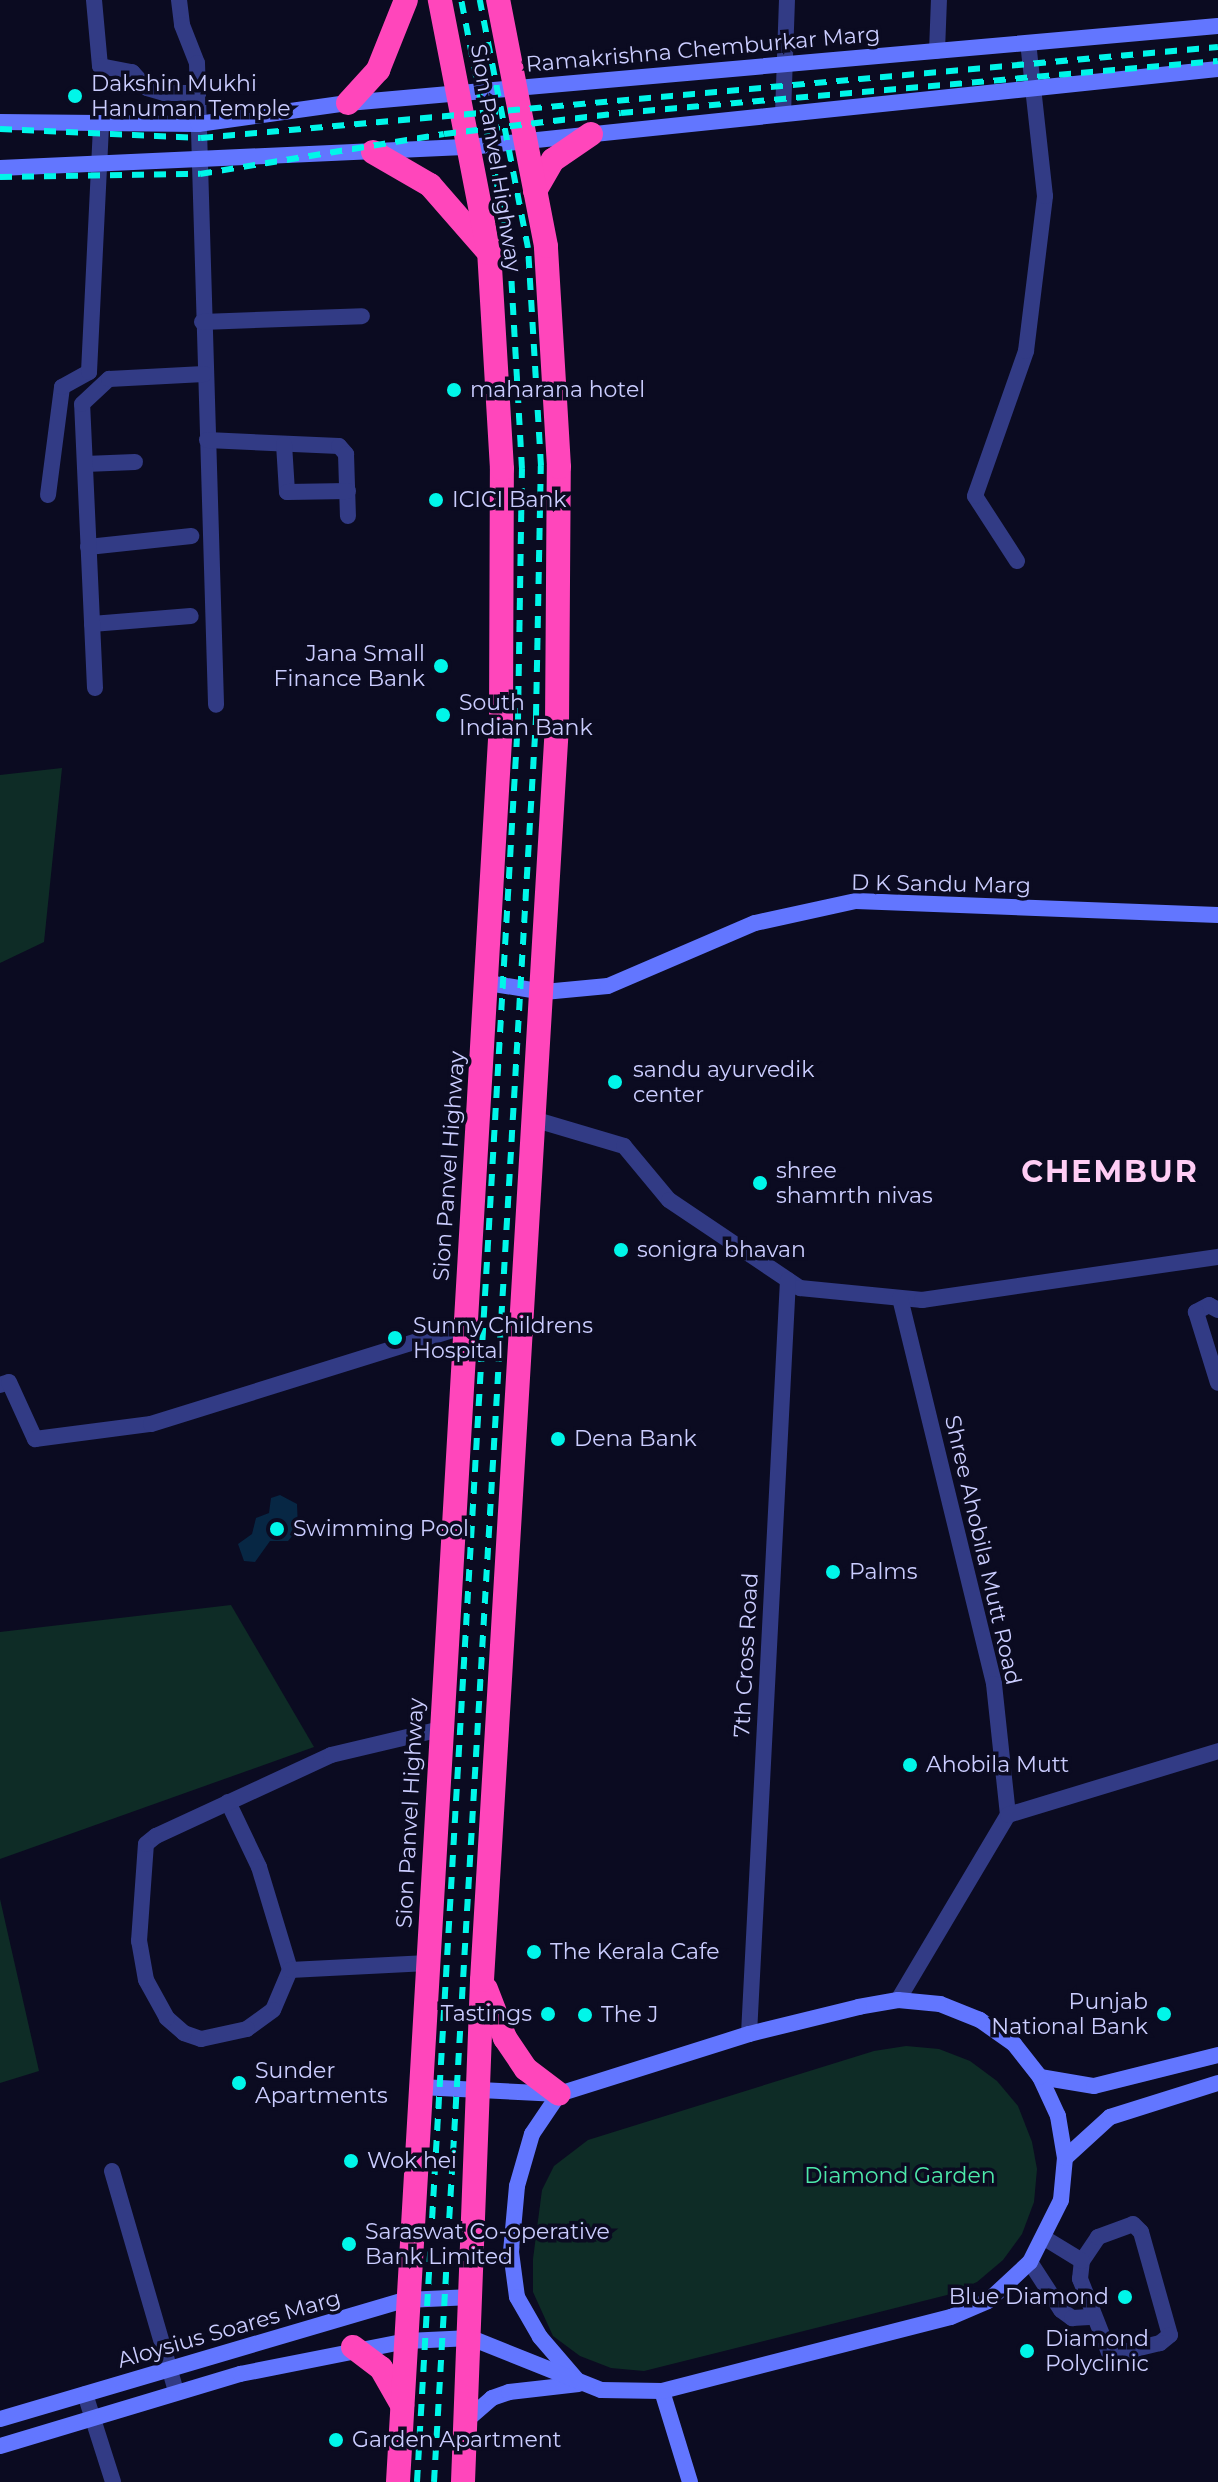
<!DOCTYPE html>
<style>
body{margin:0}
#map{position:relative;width:1218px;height:2482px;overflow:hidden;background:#0b0b21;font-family:Montserrat,sans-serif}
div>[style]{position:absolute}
.green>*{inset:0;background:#0e2c26}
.water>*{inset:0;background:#072744}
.street>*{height:16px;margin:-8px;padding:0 8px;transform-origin:8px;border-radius:8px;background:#323b85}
.secondary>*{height:16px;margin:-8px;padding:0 8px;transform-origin:8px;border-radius:8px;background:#6276ff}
.highway>*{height:24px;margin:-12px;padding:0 12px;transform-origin:12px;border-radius:12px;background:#ff46bb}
.rail>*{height:6px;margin-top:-3px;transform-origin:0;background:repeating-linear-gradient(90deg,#00f6e9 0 12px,transparent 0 22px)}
.dots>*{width:22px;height:22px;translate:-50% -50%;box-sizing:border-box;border:4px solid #0b0b21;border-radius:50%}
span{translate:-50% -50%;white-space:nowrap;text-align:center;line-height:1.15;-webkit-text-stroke:7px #0b0b21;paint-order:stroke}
.street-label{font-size:22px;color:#cbcdff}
.poi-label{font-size:22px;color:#cbcdff}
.left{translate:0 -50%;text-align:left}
.right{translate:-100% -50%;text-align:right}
.park-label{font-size:22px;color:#4de9aa}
.district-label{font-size:30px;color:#ffcdf5;font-weight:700;letter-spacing:2px}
</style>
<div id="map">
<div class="green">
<div style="clip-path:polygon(62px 768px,44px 942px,0 963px,0 775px)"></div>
<div style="clip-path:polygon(231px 1605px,314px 1747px,0 1859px,0 1632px)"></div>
<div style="clip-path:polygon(0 1899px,39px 2071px,0 2083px)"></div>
<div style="clip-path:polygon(906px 2046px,939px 2049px,970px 2061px,997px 2081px,1018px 2106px,1032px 2142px,1037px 2169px,1034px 2202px,1022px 2234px,1003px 2260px,977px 2282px,947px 2295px,644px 2371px,611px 2368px,580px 2356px,553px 2336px,533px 2292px,533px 2259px,542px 2190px,554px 2166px,588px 2140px,874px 2051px)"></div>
</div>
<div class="water">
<div style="clip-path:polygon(280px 1495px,297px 1504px,298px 1529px,288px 1541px,270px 1541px,255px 1562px,244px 1561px,238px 1544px,252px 1534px,256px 1518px,269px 1513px,271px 1498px)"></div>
</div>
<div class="street">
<div style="left:94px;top:0;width:66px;rotate:84.8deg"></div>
<div style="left:100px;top:66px;width:33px;rotate:11deg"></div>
<div style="left:132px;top:72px;width:22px;rotate:47deg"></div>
<div style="left:147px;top:88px;width:18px;rotate:16deg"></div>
<div style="left:164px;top:93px;width:34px"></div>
<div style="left:179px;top:0;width:25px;rotate:83deg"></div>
<div style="left:182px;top:25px;width:41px;rotate:68.5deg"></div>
<div style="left:197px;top:63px;width:642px;rotate:88.3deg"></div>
<div style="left:937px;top:51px;width:51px;rotate:-87.8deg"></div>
<div style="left:783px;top:114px;width:114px;rotate:-88deg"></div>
<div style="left:202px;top:322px;width:160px;rotate:-2.1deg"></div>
<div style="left:207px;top:440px;width:132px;rotate:2.6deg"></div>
<div style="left:339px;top:446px;width:11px;rotate:49deg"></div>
<div style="left:346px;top:454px;width:62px;rotate:88.2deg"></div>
<div style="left:284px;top:444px;width:48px;rotate:86.4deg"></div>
<div style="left:287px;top:492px;width:61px;rotate:-0.9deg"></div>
<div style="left:85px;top:464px;width:50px;rotate:-2.3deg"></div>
<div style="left:48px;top:495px;width:109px;rotate:-82.6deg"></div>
<div style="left:62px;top:387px;width:31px;rotate:-29deg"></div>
<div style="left:89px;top:372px;width:249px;rotate:-87.2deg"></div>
<div style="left:88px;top:547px;width:104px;rotate:-6.1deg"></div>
<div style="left:1017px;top:561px;width:77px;rotate:-122.9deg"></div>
<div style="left:975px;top:496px;width:154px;rotate:-70.6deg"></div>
<div style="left:1026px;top:351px;width:156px;rotate:-83deg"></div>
<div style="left:1045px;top:196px;width:154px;rotate:-96.3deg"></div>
<div style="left:92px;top:624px;width:99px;rotate:-4.6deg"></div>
<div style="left:95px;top:688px;width:284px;rotate:-92.6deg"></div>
<div style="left:82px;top:404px;width:37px;rotate:-43deg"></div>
<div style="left:109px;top:379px;width:95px;rotate:-3deg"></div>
<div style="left:533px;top:1119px;width:95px;rotate:16.5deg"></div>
<div style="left:624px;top:1146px;width:70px;rotate:50.2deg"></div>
<div style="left:669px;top:1200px;width:158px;rotate:33.9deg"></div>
<div style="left:800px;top:1288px;width:123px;rotate:5.6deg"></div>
<div style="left:922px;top:1300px;width:299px;rotate:-8.3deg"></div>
<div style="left:900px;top:1298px;width:397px;rotate:76.3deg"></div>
<div style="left:994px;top:1684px;width:132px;rotate:83.9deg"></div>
<div style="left:1218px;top:1310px;width:10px;rotate:-151deg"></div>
<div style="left:1209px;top:1305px;width:15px;rotate:152deg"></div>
<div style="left:1196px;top:1312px;width:74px;rotate:72.8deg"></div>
<div style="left:0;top:1385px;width:9px;rotate:-18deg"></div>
<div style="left:9px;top:1382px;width:63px;rotate:65.5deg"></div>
<div style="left:35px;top:1439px;width:117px;rotate:-7.4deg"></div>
<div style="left:151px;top:1424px;width:329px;rotate:-17.3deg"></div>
<div style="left:228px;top:1802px;width:72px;rotate:64.5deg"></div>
<div style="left:259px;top:1867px;width:108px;rotate:73.2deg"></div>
<div style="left:290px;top:1970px;width:43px;rotate:113deg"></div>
<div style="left:273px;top:2010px;width:32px;rotate:144deg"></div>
<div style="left:247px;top:2029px;width:47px;rotate:167.7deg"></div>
<div style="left:201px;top:2039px;width:18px;rotate:-161deg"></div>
<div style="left:184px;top:2033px;width:23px;rotate:-139deg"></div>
<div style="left:167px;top:2018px;width:43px;rotate:-118.9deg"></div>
<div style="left:146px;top:1980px;width:40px;rotate:-100deg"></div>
<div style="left:139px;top:1941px;width:97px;rotate:-85.9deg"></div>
<div style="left:146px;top:1844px;width:13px;rotate:-39deg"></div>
<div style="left:156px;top:1836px;width:193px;rotate:-24.8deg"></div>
<div style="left:331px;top:1755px;width:113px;rotate:-13.3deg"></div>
<div style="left:290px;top:1970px;width:138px;rotate:-2.9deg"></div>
<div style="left:898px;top:2000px;width:215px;rotate:-59.3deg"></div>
<div style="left:1008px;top:1815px;width:220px;rotate:-16.9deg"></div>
<div style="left:749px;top:2034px;width:755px;rotate:-87.04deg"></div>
<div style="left:112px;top:2171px;width:230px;rotate:73.8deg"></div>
<div style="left:1133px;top:2224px;width:11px;rotate:45deg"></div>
<div style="left:1141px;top:2232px;width:107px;rotate:74.3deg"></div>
<div style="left:1170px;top:2335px;width:13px;rotate:141deg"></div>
<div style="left:1160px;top:2343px;width:51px;rotate:166.5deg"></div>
<div style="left:1110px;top:2355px;width:82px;rotate:-111.5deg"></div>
<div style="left:1080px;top:2279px;width:18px;rotate:-84deg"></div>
<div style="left:1082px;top:2261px;width:29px;rotate:-56deg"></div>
<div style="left:1098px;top:2237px;width:37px;rotate:-20deg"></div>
<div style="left:1046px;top:2239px;width:42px;rotate:31.4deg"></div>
<div style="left:1030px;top:2262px;width:57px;rotate:57.1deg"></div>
<div style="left:1061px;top:2310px;width:14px;rotate:36deg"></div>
<div style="left:1072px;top:2318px;width:22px;rotate:-3deg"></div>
<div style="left:85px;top:2394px;width:92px;rotate:72.3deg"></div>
</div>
<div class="secondary">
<div style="left:0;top:122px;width:198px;rotate:0.6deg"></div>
<div style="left:198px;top:124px;width:151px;rotate:-8deg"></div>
<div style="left:348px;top:103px;width:873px;rotate:-5.06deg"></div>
<div style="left:0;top:168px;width:470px;rotate:-2.6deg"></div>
<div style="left:470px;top:147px;width:752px;rotate:-5.95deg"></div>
<div style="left:488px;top:983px;width:57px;rotate:9.1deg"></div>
<div style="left:544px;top:992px;width:64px;rotate:-5.4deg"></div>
<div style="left:608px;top:986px;width:160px;rotate:-23.2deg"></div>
<div style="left:755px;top:923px;width:103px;rotate:-12.3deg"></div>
<div style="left:856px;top:901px;width:362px;rotate:2.2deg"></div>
<div style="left:1040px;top:2077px;width:55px;rotate:9.5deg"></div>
<div style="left:1094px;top:2086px;width:128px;rotate:-14deg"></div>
<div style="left:559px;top:2094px;width:48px;rotate:124deg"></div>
<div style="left:532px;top:2134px;width:54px;rotate:106.1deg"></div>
<div style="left:517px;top:2186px;width:66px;rotate:95.2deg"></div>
<div style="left:511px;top:2252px;width:45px;rotate:82.4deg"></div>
<div style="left:517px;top:2297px;width:46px;rotate:60.1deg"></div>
<div style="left:540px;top:2337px;width:57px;rotate:49.3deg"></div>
<div style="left:1065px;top:2158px;width:61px;rotate:-42.3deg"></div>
<div style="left:1110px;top:2117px;width:113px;rotate:-17.5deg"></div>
<div style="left:662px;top:2391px;width:95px;rotate:72.9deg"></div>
<div style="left:0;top:2419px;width:422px;rotate:-16.4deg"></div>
<div style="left:405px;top:2300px;width:67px;rotate:-2.6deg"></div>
<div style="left:468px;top:2419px;width:32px;rotate:-41deg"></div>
<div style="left:492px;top:2398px;width:18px;rotate:-19deg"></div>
<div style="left:509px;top:2392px;width:70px;rotate:-6.5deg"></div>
<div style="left:0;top:2446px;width:251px;rotate:-16.7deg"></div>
<div style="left:240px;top:2374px;width:170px;rotate:-11.2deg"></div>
<div style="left:407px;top:2341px;width:64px;rotate:-2.7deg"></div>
<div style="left:471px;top:2338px;width:140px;rotate:21.8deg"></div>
<div style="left:601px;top:2390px;width:61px;rotate:0.9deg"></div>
<div style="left:662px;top:2391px;width:298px;rotate:-14.4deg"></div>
<div style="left:951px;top:2317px;width:40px;rotate:-23.4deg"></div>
<div style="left:988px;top:2301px;width:57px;rotate:-42.9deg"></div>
<div style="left:1030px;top:2262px;width:69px;rotate:-63.4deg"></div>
<div style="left:1061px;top:2200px;width:42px;rotate:-84.6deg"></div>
<div style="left:1065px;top:2158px;width:43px;rotate:-99.5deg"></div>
<div style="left:1058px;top:2116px;width:43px;rotate:-114.8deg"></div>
<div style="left:1040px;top:2077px;width:42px;rotate:-128.2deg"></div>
<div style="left:1014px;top:2044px;width:42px;rotate:-144.8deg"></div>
<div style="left:980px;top:2020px;width:43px;rotate:-158.2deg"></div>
<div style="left:940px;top:2004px;width:42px;rotate:-174.6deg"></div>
<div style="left:898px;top:2000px;width:40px;rotate:170deg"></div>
<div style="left:859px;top:2007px;width:113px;rotate:166.2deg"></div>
<div style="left:749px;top:2034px;width:199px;rotate:162.5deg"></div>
<div style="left:559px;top:2094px;width:139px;rotate:-177.1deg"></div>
</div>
<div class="highway">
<div style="left:348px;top:103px;width:45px;rotate:-47.7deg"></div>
<div style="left:378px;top:70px;width:75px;rotate:-68.2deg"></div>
<div style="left:373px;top:152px;width:66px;rotate:30.1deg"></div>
<div style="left:430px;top:185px;width:84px;rotate:48.9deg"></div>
<div style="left:535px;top:191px;width:36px;rotate:-60deg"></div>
<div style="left:553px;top:160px;width:46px;rotate:-34.4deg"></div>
<div style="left:486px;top:1989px;width:53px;rotate:68.8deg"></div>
<div style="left:505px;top:2038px;width:37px;rotate:56deg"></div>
<div style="left:526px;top:2069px;width:41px;rotate:37.1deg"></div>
<div style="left:353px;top:2347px;width:35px;rotate:37deg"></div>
<div style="left:381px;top:2368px;width:43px;rotate:60.4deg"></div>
<div style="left:398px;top:2482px;width:1762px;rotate:-86.65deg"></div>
<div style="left:501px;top:723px;width:254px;rotate:-89.8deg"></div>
<div style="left:502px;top:469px;width:216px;rotate:-93.4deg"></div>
<div style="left:489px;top:253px;width:258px;rotate:-101deg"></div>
<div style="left:463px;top:2482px;width:502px;rotate:-87.83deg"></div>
<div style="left:482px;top:1980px;width:1257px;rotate:-86.58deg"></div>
<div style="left:557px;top:725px;width:258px;rotate:-89.6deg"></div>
<div style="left:559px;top:467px;width:221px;rotate:-93.4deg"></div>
<div style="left:546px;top:246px;width:251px;rotate:-101deg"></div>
</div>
<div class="rail">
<div style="left:0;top:129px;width:201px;rotate:2.6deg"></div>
<div style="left:201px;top:138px;width:1021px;rotate:-5.11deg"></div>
<div style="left:0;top:177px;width:200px;rotate:-0.9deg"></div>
<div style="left:200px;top:174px;width:247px;rotate:-9.3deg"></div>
<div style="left:444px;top:134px;width:178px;rotate:-6.8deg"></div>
<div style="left:621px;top:113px;width:599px;rotate:-4.98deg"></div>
<div style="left:417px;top:2482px;width:1765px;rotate:-86.72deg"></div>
<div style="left:518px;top:720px;width:251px;rotate:-89.1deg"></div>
<div style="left:522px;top:469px;width:218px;rotate:-93.2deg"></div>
<div style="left:510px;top:251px;width:256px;rotate:-101deg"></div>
<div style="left:434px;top:2482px;width:1769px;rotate:-86.69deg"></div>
<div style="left:536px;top:716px;width:250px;rotate:-88.9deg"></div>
<div style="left:541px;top:466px;width:218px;rotate:-93.4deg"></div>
<div style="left:528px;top:248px;width:253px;rotate:-101deg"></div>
</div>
<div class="dots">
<div style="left:75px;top:96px;background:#00f6e9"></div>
<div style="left:454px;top:390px;background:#00f6e9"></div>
<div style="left:436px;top:500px;background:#00f6e9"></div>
<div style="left:441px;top:666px;background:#00f6e9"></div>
<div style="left:443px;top:715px;background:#00f6e9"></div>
<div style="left:615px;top:1082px;background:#00f6e9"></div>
<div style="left:760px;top:1183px;background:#00f6e9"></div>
<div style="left:621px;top:1250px;background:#00f6e9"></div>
<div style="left:395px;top:1338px;background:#00f6e9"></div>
<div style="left:558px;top:1439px;background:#00f6e9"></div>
<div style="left:277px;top:1529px;background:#00f6e9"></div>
<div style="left:833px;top:1572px;background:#00f6e9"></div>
<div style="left:910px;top:1765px;background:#00f6e9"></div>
<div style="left:534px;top:1952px;background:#00f6e9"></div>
<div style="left:548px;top:2014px;background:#00f6e9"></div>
<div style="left:1164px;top:2014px;background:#00f6e9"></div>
<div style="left:585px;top:2015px;background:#00f6e9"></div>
<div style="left:239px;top:2083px;background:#00f6e9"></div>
<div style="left:351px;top:2161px;background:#00f6e9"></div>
<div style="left:349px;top:2244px;background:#00f6e9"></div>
<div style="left:1125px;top:2297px;background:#00f6e9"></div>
<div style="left:1027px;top:2351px;background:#00f6e9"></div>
<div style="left:336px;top:2440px;background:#00f6e9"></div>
</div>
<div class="street-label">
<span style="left:703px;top:49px;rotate:-5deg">Ramakrishna Chemburkar Marg</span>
<span style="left:496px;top:158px;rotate:81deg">Sion Panvel Highway</span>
<span style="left:941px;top:884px;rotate:1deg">D K Sandu Marg</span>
<span style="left:449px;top:1166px;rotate:-86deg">Sion Panvel Highway</span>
<span style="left:983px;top:1550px;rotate:77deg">Shree Ahobila Mutt Road</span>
<span style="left:746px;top:1655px;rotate:-87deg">7th Cross Road</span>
<span style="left:410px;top:1813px;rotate:-87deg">Sion Panvel Highway</span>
<span style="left:229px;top:2329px;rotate:-16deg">Aloysius Soares Marg</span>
</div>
<div class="poi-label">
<span class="left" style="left:91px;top:96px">Dakshin Mukhi<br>Hanuman Temple</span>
<span class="left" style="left:470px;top:390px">maharana hotel</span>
<span class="left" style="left:452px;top:500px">ICICI Bank</span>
<span class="right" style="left:425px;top:666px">Jana Small<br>Finance Bank</span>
<span class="left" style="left:459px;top:715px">South<br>Indian Bank</span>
<span class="left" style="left:633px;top:1082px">sandu ayurvedik<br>center</span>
<span class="left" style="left:776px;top:1183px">shree<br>shamrth nivas</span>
<span class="left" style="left:637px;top:1250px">sonigra bhavan</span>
<span class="left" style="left:413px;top:1338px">Sunny Childrens<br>Hospital</span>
<span class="left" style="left:574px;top:1439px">Dena Bank</span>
<span class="left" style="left:293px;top:1529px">Swimming Pool</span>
<span class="left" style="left:849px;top:1572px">Palms</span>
<span class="left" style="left:926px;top:1765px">Ahobila Mutt</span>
<span class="left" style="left:550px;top:1952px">The Kerala Cafe</span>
<span class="right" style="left:1148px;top:2014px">Punjab<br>National Bank</span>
<span class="right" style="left:532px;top:2014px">Tastings</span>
<span class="left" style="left:601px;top:2015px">The J</span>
<span class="left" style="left:255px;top:2083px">Sunder<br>Apartments</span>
<span class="left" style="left:367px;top:2161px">Wok hei</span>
<span class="left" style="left:365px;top:2244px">Saraswat Co-operative<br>Bank Limited</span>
<span class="right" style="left:1109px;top:2297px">Blue Diamond</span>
<span class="left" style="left:1045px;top:2351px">Diamond<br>Polyclinic</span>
<span class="left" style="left:352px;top:2440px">Garden Apartment</span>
</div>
<div class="park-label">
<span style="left:900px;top:2176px">Diamond Garden</span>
</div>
<div class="district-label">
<span style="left:1110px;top:1172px">CHEMBUR</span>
</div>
</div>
